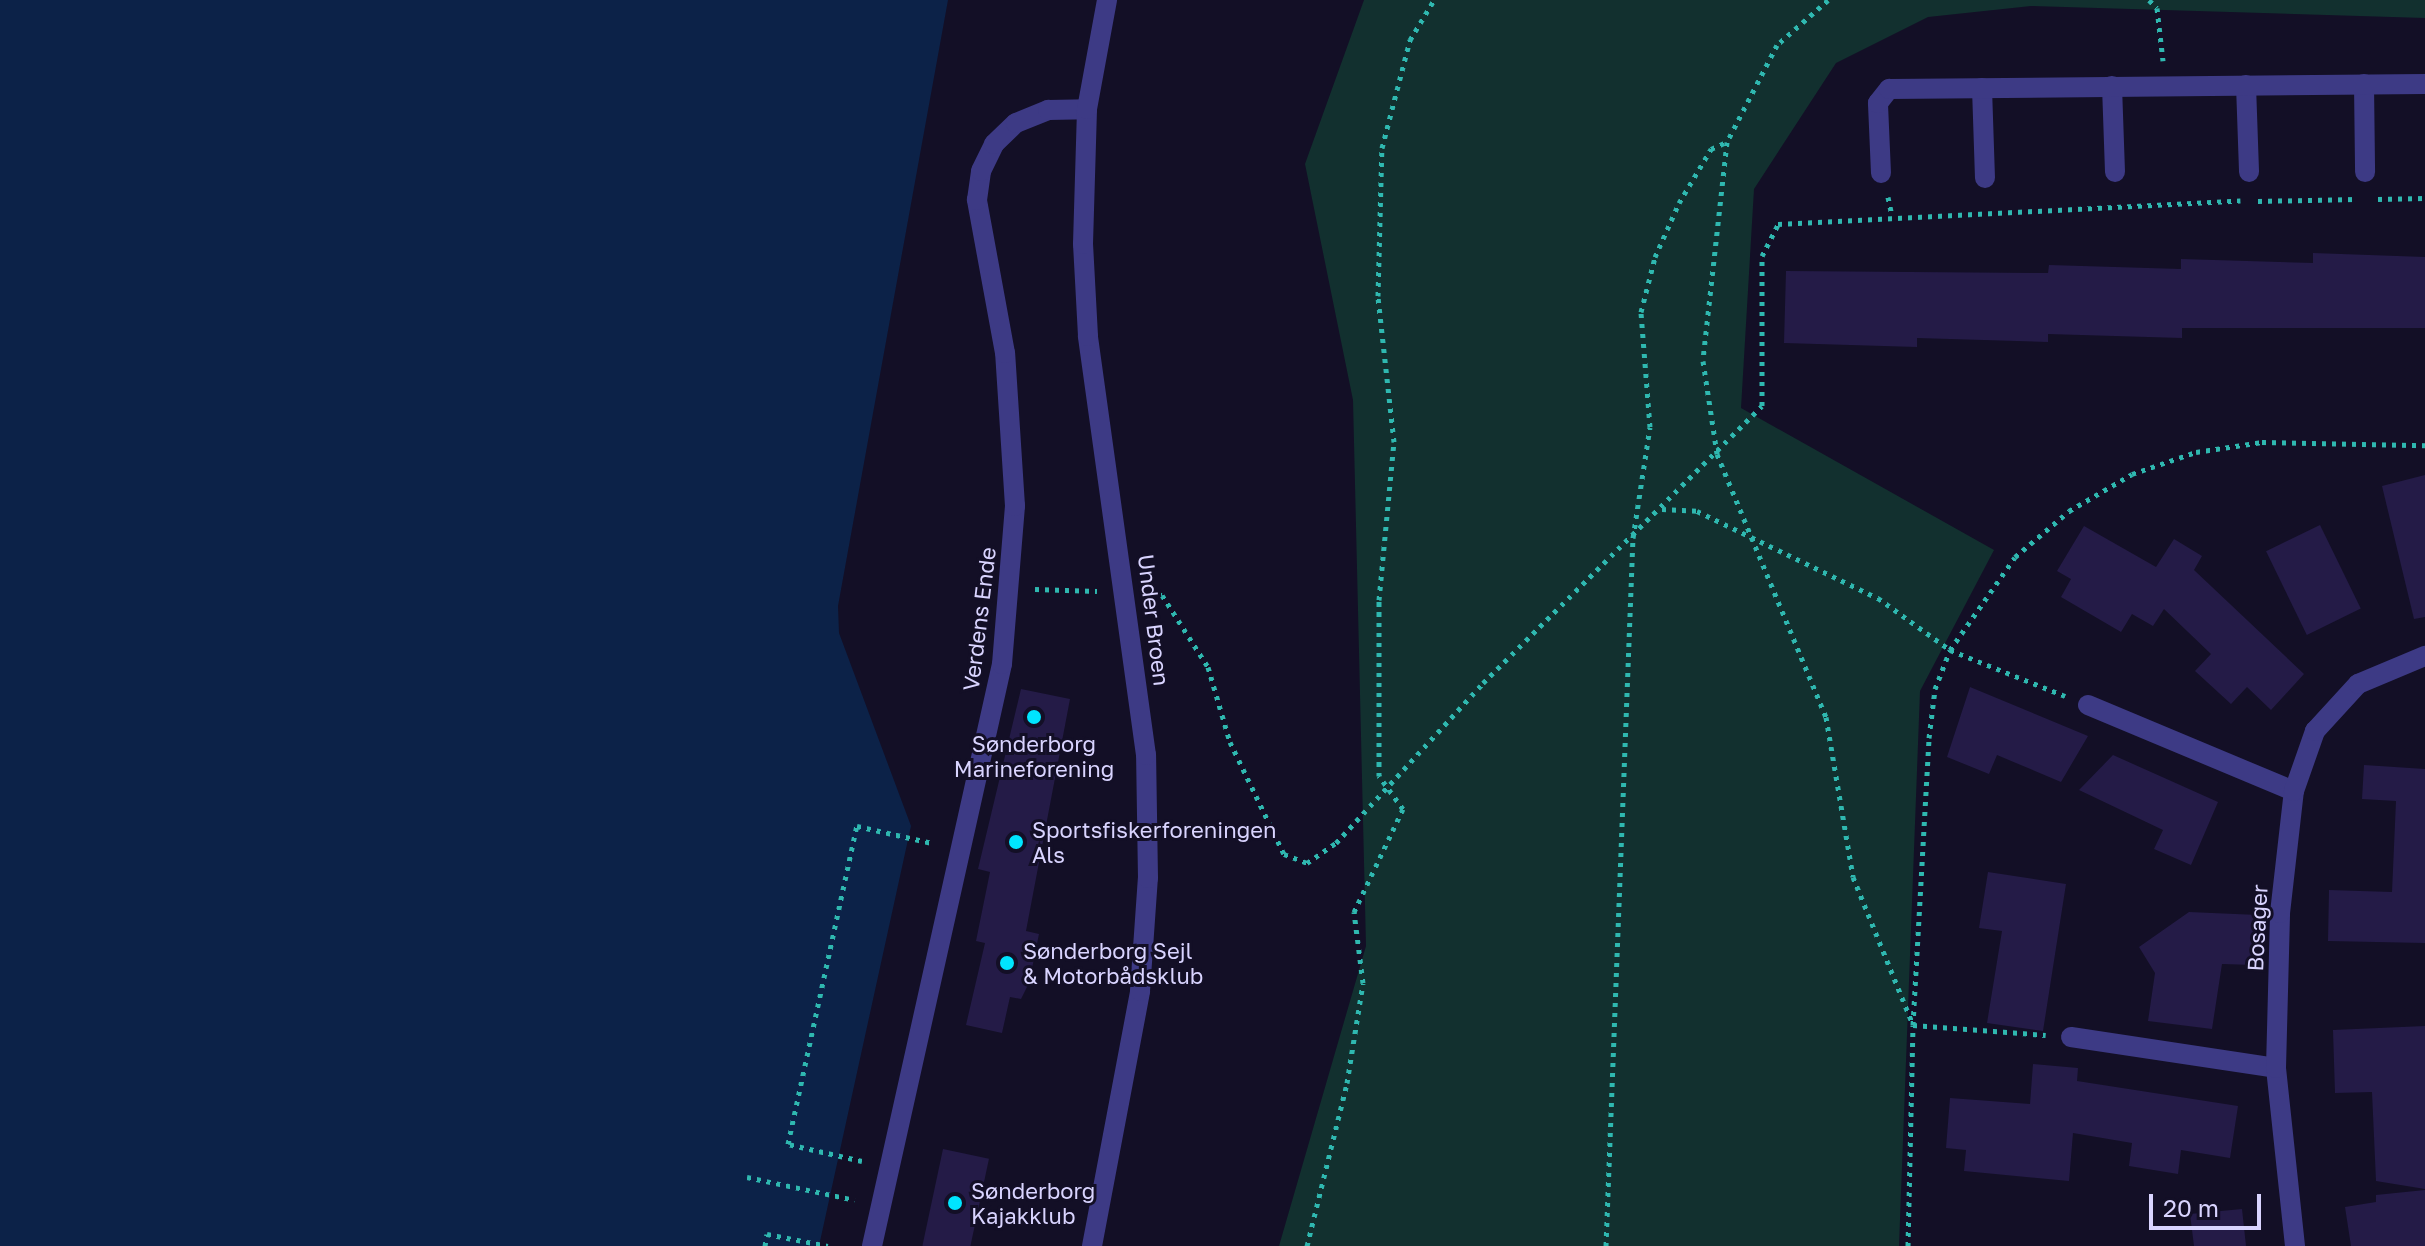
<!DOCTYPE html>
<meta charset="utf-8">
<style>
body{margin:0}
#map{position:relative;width:2425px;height:1246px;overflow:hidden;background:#130f26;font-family:"Golos Text",sans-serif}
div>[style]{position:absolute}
.green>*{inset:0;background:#12302f}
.water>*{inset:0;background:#0c2248}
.building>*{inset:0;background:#241b47;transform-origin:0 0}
.path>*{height:5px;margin-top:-2.5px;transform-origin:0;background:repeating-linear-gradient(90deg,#2fb8b0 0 4px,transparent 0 10px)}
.minor>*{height:20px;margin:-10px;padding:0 10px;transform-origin:10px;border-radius:10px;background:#3d3a85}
.dots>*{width:22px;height:22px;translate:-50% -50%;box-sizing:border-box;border:4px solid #130f26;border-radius:50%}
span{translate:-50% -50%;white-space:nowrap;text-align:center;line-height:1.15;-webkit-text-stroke:6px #130f26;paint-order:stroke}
.street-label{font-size:22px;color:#d9d4ff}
.poi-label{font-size:22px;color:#d9d4ff}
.left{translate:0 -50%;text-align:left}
.scale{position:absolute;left:2149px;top:1194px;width:112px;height:36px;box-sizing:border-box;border:4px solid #d9d4ff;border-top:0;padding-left:10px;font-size:24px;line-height:28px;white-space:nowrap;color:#d9d4ff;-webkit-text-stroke:6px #130f26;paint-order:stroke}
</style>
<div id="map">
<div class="green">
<div style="clip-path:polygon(1364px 0,2425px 0,2425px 18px,2031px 6px,1928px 17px,1836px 63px,1754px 189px,1741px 408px,1994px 550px,1920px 691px,1899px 1246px,1279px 1246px,1366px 946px,1353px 400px,1305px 164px)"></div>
</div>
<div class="water">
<div style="clip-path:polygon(0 0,948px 0,838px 606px,839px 633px,911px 826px,819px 1246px,0 1246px)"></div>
</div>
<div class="building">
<div style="clip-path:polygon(2313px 253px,2425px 257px,2425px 328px,2182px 328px,2182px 338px,2048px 334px,2048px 342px,1917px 338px,1917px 347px,1784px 343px,1786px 271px,2048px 273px,2049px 265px,2181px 269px,2181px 259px,2313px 263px)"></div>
<div style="clip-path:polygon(2425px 475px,2425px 617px,2414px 619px,2382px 486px)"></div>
<div style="left:2320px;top:525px;width:93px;height:60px;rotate:64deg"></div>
<div style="clip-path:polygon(2084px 526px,2156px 567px,2174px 539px,2202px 556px,2194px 570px,2304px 674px,2271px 710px,2247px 687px,2231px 704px,2195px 671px,2211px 654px,2164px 609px,2153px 626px,2132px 614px,2121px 632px,2061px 597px,2071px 579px,2057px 571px)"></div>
<div style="clip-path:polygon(1970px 687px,2088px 736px,2061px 782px,1997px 755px,1989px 774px,1947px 757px)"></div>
<div style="clip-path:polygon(1021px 689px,1070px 699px,1026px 931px,1039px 934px,1029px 983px,1021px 999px,1010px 997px,1002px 1033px,966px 1025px,985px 943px,976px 941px,990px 872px,978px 869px)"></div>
<div style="clip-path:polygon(2113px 755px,2218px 802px,2191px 865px,2154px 849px,2163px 830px,2079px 790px)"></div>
<div style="clip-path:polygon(2364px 765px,2425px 769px,2425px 943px,2328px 941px,2329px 890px,2392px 892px,2396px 801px,2362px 799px)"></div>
<div style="clip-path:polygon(1988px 872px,2066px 884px,2043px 1031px,1987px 1023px,2002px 931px,1979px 928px)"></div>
<div style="clip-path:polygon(2189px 912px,2258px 915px,2255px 965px,2222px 964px,2212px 1029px,2148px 1021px,2155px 973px,2139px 947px)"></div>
<div style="clip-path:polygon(2425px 1026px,2425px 1189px,2376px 1181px,2372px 1092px,2335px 1093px,2333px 1030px)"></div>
<div style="clip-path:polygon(2033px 1064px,2078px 1068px,2077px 1081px,2238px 1106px,2230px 1158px,2181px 1150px,2178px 1174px,2129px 1166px,2132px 1143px,2073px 1133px,2069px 1181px,1964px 1171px,1966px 1150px,1946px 1148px,1950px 1098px,2030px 1104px)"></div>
<div style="left:943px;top:1149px;width:47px;height:99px;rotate:12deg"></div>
<div style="clip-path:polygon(2425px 1190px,2425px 1246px,2351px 1246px,2345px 1207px,2376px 1202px,2376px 1195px)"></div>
<div style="clip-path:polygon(2242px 1209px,2246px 1246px,2194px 1246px,2190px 1214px)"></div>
</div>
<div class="path">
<div style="left:1828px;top:0;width:68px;rotate:138.6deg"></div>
<div style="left:1777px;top:45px;width:109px;rotate:117.3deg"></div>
<div style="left:1727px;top:142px;width:220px;rotate:96.3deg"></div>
<div style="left:1703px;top:361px;width:94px;rotate:81.4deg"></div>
<div style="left:1717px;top:454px;width:285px;rotate:67.5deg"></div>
<div style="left:1826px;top:717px;width:162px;rotate:80.4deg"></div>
<div style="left:1853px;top:877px;width:160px;rotate:67.9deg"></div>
<div style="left:1913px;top:1025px;width:133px;rotate:4.3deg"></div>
<div style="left:2149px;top:0;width:11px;rotate:45deg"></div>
<div style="left:2157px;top:8px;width:53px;rotate:83.5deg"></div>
<div style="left:1888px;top:197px;width:19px;rotate:78deg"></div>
<div style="left:2378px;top:199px;width:47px;rotate:-1.2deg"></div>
<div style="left:2258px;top:201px;width:98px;rotate:-1.2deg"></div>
<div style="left:1662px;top:509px;width:35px;rotate:3deg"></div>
<div style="left:1697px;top:511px;width:201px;rotate:25.7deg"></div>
<div style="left:1878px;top:598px;width:89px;rotate:35.8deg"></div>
<div style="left:1950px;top:650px;width:124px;rotate:21.8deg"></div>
<div style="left:1035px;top:589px;width:62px;rotate:1.8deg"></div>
<div style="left:1151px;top:594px;width:11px;rotate:5deg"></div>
<div style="left:1162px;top:595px;width:85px;rotate:57.4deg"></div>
<div style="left:1208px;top:667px;width:78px;rotate:73.7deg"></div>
<div style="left:1230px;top:742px;width:124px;rotate:64.3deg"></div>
<div style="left:1284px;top:854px;width:25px;rotate:21deg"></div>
<div style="left:1307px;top:863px;width:35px;rotate:-35deg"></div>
<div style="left:1336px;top:843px;width:217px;rotate:-47.4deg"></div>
<div style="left:1483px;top:683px;width:393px;rotate:-44.8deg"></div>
<div style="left:1762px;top:406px;width:150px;rotate:-90deg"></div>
<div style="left:1762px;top:256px;width:36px;rotate:-63deg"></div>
<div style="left:1778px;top:224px;width:463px;rotate:-2.9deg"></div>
<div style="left:862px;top:1161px;width:76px;rotate:-167.1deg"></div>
<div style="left:788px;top:1144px;width:325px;rotate:-77.8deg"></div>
<div style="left:857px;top:826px;width:77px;rotate:12.8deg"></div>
<div style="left:747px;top:1177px;width:110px;rotate:12deg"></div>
<div style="left:765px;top:1246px;width:12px;rotate:-81deg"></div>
<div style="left:767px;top:1234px;width:62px;rotate:11.1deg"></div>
<div style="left:1307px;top:1246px;width:168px;rotate:-76.2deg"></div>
<div style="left:1347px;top:1083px;width:101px;rotate:-80.9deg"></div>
<div style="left:1363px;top:983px;width:72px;rotate:-97.2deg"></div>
<div style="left:1354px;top:912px;width:114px;rotate:-64.6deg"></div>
<div style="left:1403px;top:809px;width:41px;rotate:-126deg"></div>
<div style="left:1379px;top:776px;width:176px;rotate:-90deg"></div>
<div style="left:1379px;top:600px;width:159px;rotate:-84.6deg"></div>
<div style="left:1394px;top:442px;width:147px;rotate:-96.3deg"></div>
<div style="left:1378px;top:296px;width:148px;rotate:-88.5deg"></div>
<div style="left:1382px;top:148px;width:112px;rotate:-75.5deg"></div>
<div style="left:1410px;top:40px;width:47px;rotate:-59deg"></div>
<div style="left:1606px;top:1246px;width:709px;rotate:-87.82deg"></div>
<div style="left:1633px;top:538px;width:112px;rotate:-81.3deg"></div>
<div style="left:1650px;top:427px;width:115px;rotate:-94.5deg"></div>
<div style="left:1641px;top:312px;width:57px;rotate:-75.7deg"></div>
<div style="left:1655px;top:257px;width:59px;rotate:-66deg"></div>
<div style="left:1679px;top:203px;width:63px;rotate:-59.3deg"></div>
<div style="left:1711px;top:149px;width:17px;rotate:-24deg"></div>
<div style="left:1908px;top:1246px;width:221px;rotate:-88.7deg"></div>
<div style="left:1913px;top:1025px;width:287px;rotate:-86.8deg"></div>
<div style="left:1929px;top:738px;width:49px;rotate:-83deg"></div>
<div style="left:1935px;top:689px;width:42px;rotate:-69deg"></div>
<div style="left:1950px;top:650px;width:113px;rotate:-55deg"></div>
<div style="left:2015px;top:557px;width:71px;rotate:-40.4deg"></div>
<div style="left:2069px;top:511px;width:73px;rotate:-30.4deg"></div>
<div style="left:2132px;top:474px;width:68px;rotate:-19deg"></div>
<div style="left:2196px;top:452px;width:67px;rotate:-8.6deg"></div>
<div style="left:2262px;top:442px;width:163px;rotate:1.1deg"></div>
</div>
<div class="minor">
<div style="left:2364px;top:84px;width:88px;rotate:89.3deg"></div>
<div style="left:2246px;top:85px;width:87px;rotate:88deg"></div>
<div style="left:2112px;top:86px;width:86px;rotate:88deg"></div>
<div style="left:1982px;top:88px;width:90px;rotate:88.1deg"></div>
<div style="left:1881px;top:173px;width:70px;rotate:-92.5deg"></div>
<div style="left:1878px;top:103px;width:18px;rotate:-52deg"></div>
<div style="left:1889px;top:89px;width:536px;rotate:-0.53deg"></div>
<div style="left:2088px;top:705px;width:223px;rotate:22.7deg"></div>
<div style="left:2071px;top:1037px;width:207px;rotate:8.6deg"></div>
<div style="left:872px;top:1246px;width:596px;rotate:-77.41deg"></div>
<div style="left:1002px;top:664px;width:159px;rotate:-85.3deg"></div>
<div style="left:1015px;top:506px;width:153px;rotate:-93.7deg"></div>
<div style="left:1005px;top:353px;width:156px;rotate:-100.4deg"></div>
<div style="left:977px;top:200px;width:29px;rotate:-82deg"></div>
<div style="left:981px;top:171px;width:30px;rotate:-64deg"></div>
<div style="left:994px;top:144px;width:30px;rotate:-44deg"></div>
<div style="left:1016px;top:123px;width:35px;rotate:-22deg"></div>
<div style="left:1048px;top:110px;width:39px;rotate:-1deg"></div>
<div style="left:1092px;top:1246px;width:259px;rotate:-79.3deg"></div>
<div style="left:1140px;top:991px;width:113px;rotate:-86deg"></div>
<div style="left:1148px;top:878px;width:123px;rotate:-90.9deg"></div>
<div style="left:1146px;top:755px;width:423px;rotate:-97.9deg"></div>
<div style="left:1088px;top:336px;width:92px;rotate:-93.1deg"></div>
<div style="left:1083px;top:244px;width:135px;rotate:-88.3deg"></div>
<div style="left:1087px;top:109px;width:111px;rotate:-79.6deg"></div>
<div style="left:2295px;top:1246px;width:179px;rotate:-96.1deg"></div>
<div style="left:2276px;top:1068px;width:155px;rotate:-88.5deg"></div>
<div style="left:2280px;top:913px;width:123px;rotate:-83.5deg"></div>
<div style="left:2294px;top:791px;width:64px;rotate:-70.7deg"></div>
<div style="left:2315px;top:731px;width:64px;rotate:-47.5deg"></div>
<div style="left:2358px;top:684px;width:73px;rotate:-22.7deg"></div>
</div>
<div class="dots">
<div style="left:1034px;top:717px;background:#00e5ff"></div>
<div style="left:1016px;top:842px;background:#00e5ff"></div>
<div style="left:1007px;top:963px;background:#00e5ff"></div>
<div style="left:955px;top:1203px;background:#00e5ff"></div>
</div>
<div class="street-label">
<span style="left:979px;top:619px;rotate:-83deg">Verdens Ende</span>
<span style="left:1154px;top:620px;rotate:83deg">Under Broen</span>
<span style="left:2257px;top:928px;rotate:-87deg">Bosager</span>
</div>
<div class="poi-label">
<span style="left:1034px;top:756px">Sønderborg<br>Marineforening</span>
<span class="left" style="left:1032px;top:842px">Sportsfiskerforeningen<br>Als</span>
<span class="left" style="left:1023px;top:963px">Sønderborg Sejl<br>&amp; Motorbådsklub</span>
<span class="left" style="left:971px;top:1203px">Sønderborg<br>Kajakklub</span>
</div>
<div class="scale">20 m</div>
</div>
